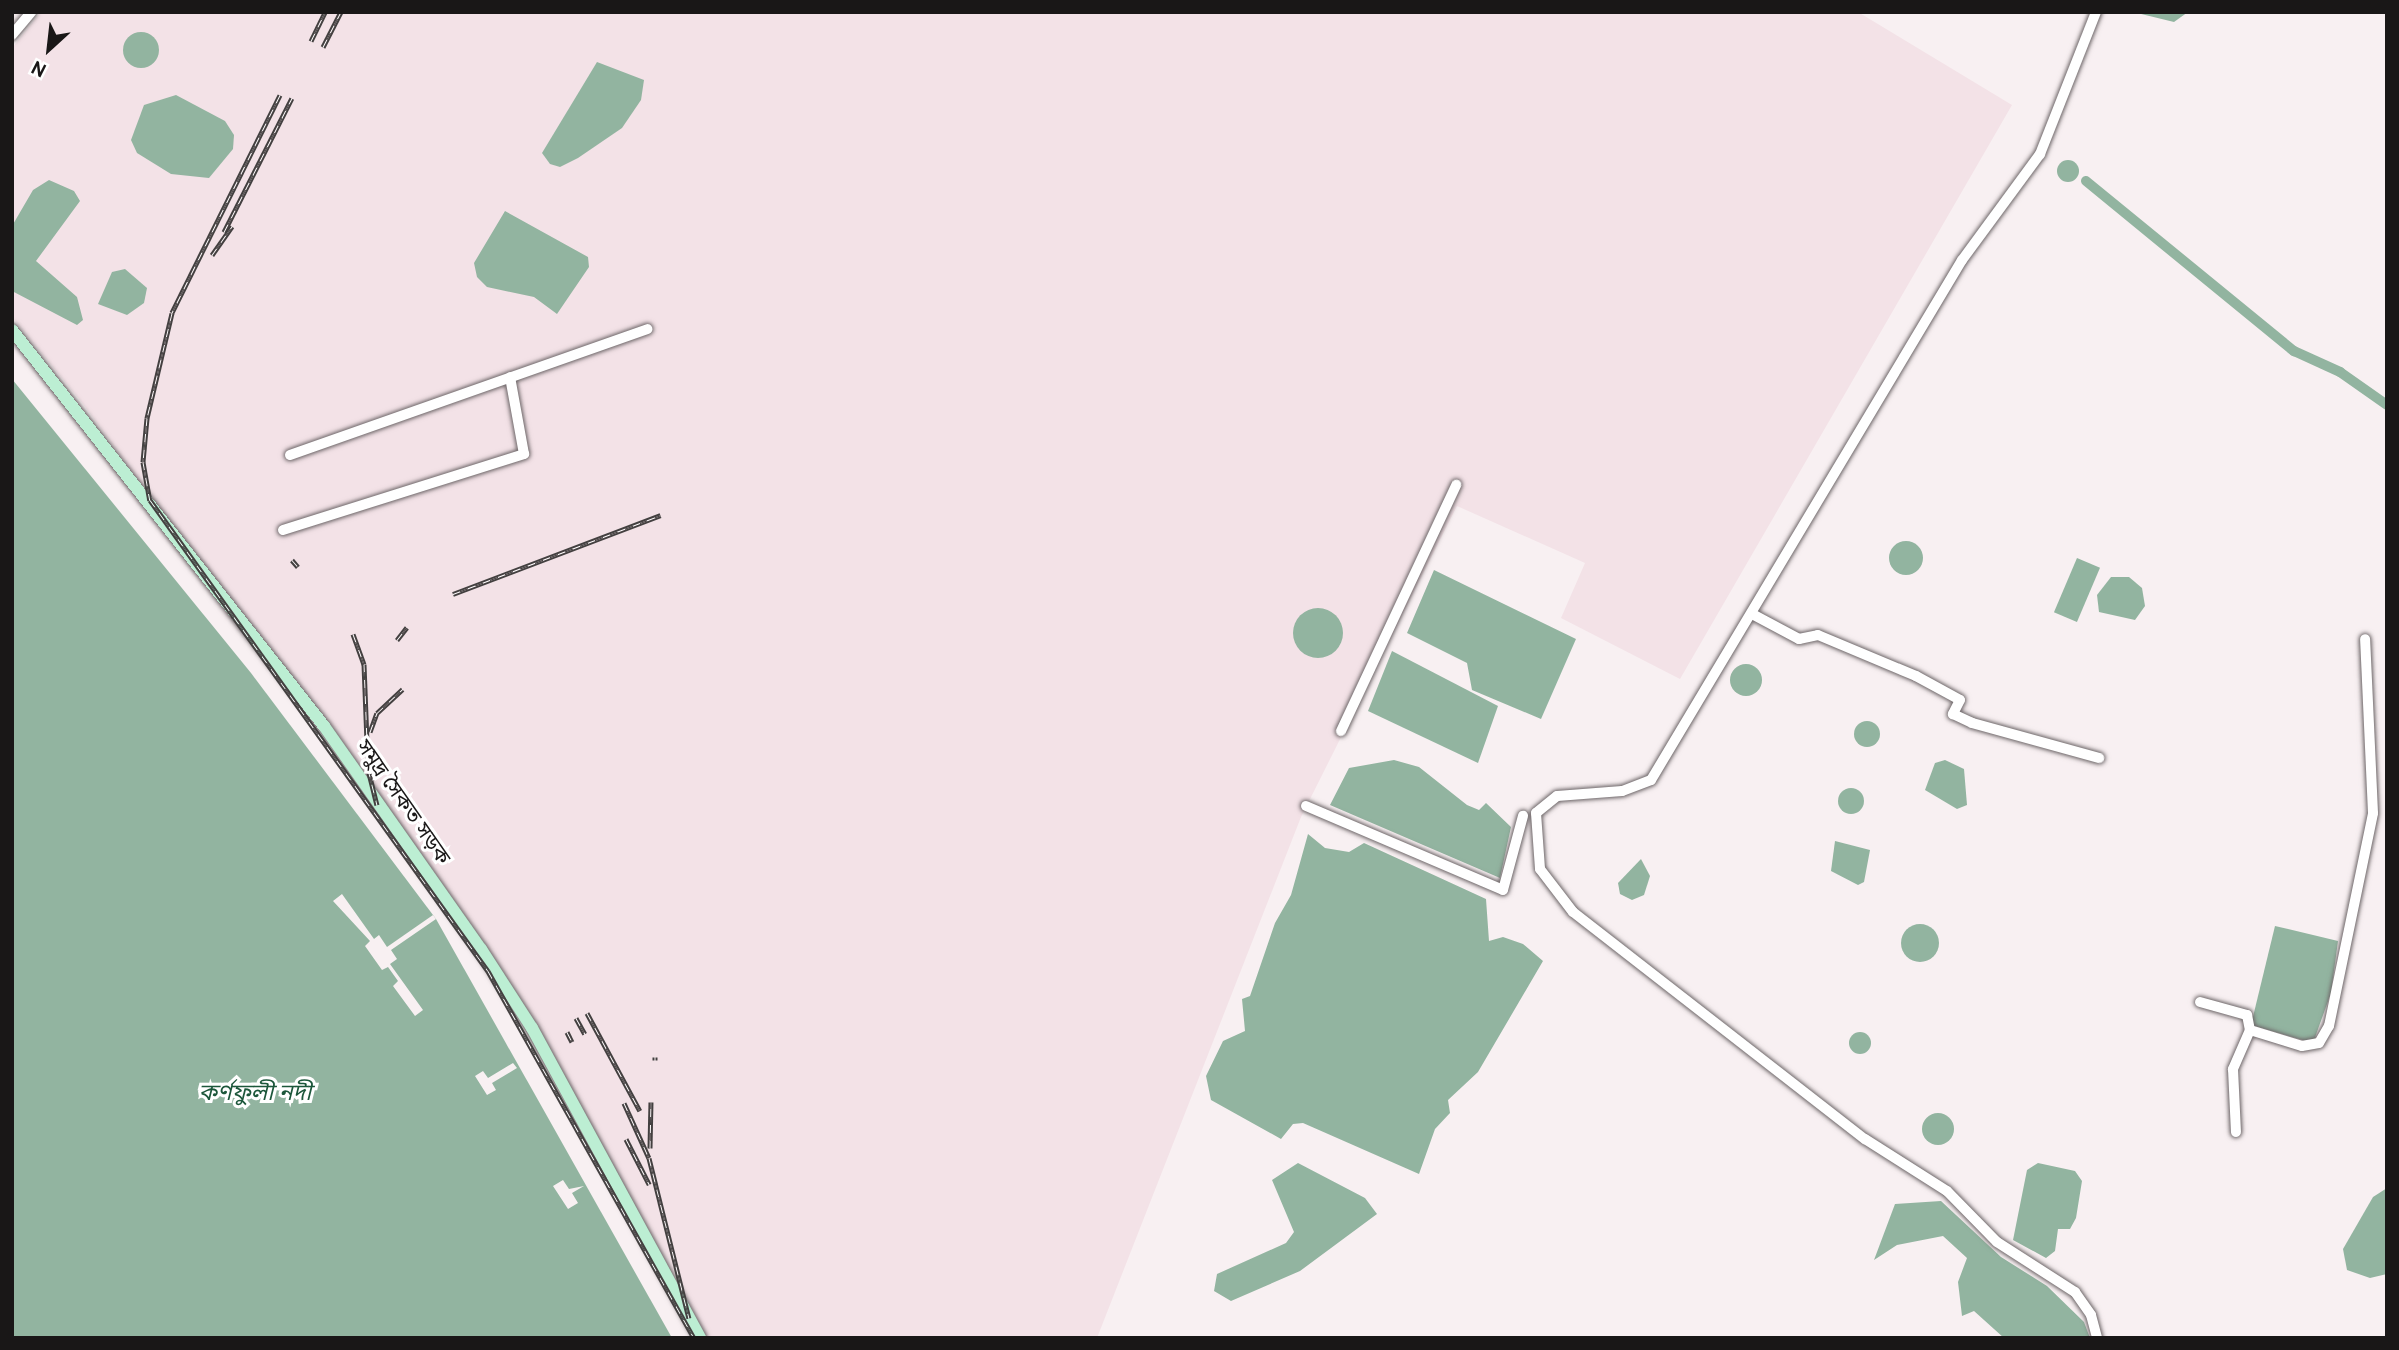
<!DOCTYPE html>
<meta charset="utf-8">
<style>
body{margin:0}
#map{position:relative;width:2399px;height:1350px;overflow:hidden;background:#f8f0f2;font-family:Overpass,"Noto Sans Bengali",sans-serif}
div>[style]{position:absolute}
.built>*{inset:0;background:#f3e2e7}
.water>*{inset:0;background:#92b4a0;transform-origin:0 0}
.round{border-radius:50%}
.pier>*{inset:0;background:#f8f0f2}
.canal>*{height:10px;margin:-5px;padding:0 5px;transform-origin:5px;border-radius:5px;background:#92b4a0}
.roads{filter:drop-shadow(0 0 2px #6d6668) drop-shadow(0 0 2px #6d6668)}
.minor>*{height:10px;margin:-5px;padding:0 5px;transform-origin:5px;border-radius:5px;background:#fff}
.major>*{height:12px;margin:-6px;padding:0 6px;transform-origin:6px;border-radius:6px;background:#bceed3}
.rail>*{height:5px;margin-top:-2.5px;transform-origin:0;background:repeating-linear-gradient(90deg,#fff 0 8px,#434040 0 16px);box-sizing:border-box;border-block:2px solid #434040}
span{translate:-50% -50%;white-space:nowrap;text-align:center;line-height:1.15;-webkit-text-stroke:6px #fff;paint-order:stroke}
.street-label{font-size:21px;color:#191717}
.water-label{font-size:23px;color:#1c573b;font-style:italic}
.frame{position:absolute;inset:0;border:14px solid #191717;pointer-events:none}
.north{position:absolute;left:14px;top:14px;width:70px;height:70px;-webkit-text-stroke:5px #fff;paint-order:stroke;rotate:207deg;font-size:19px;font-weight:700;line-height:28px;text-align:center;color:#191717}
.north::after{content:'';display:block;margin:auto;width:24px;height:32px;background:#191717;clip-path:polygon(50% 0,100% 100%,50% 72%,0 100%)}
</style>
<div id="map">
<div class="built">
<div style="clip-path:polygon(41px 12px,1858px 12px,2012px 105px,1680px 679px,1561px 618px,1585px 563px,1457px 506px,1301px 817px,1097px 1338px,703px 1338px,518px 1000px,83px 404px,12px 317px,12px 48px)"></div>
</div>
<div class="water">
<div style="clip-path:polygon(2133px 12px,2188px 12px,2174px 22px)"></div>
<div class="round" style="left:123px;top:32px;width:36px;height:36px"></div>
<div style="clip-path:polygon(597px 62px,644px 80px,641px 100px,622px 128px,578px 158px,560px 167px,550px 164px,542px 153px)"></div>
<div style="clip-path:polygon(176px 95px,225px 121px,234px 135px,233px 149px,209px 178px,171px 174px,137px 153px,131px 140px,144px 105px)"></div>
<div class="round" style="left:2057px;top:160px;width:22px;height:22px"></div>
<div style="clip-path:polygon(49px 180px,74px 191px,80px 201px,36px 261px,77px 297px,83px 320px,77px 325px,12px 291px,12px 226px,33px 190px)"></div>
<div style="clip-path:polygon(505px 211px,588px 257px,589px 267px,557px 314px,534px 297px,487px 287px,477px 277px,474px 263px)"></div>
<div style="clip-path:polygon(125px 269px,147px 288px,144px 303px,127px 315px,98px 304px,112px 272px)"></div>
<div style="clip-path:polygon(12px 379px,251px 673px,436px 919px,672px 1338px,12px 1338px)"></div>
<div class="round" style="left:1889px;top:541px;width:34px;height:34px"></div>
<div style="left:2077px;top:558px;width:25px;height:59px;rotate:23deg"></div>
<div style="clip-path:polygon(1434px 570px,1576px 639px,1541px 719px,1472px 690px,1467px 663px,1407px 633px)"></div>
<div style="clip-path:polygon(2111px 577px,2129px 577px,2142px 588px,2145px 606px,2135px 620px,2099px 612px,2097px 595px)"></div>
<div class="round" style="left:1293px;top:608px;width:50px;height:50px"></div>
<div style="clip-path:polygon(1392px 651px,1498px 706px,1478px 763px,1368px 711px)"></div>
<div class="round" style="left:1730px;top:664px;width:32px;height:32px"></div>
<div class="round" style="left:1854px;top:721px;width:26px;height:26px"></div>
<div style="clip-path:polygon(1394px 760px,1419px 767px,1467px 805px,1479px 810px,1486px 803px,1511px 827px,1500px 878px,1330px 805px,1349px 768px)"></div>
<div style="clip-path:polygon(1945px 760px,1964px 769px,1967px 805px,1957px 809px,1925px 790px,1935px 763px)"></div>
<div class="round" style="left:1838px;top:788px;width:26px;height:26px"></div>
<div style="clip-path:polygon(1308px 834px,1325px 848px,1349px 852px,1364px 843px,1486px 899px,1489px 941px,1503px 937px,1523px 944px,1543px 961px,1478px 1072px,1448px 1100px,1450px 1113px,1435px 1129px,1419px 1174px,1303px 1123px,1293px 1124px,1281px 1139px,1211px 1100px,1206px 1076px,1223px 1041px,1245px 1031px,1242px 999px,1250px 996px,1275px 923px,1291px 895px)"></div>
<div style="clip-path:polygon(1835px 841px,1870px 850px,1864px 882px,1858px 885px,1831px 871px)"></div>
<div style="clip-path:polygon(1641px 859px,1650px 876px,1644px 895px,1632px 900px,1620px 894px,1618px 883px)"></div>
<div class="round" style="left:1901px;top:924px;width:38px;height:38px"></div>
<div style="clip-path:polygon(2275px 926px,2338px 941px,2331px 993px,2313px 1043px,2251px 1025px)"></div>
<div class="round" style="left:1849px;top:1032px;width:22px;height:22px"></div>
<div class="round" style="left:1922px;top:1113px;width:32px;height:32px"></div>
<div style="clip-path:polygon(1298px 1163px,1365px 1198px,1377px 1214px,1300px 1271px,1231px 1301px,1214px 1291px,1217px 1274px,1286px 1243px,1294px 1232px,1272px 1180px)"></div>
<div style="clip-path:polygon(2038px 1163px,2075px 1171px,2082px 1181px,2076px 1218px,2070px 1229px,2058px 1229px,2055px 1251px,2046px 1258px,2013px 1240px,2027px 1170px)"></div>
<div style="clip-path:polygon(2387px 1188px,2387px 1274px,2370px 1278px,2347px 1270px,2343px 1249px,2373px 1197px)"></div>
<div style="clip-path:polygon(1941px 1201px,2001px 1257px,2047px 1286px,2084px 1322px,2090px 1338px,2004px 1338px,1974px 1311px,1962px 1316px,1958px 1282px,1967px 1258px,1943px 1236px,1897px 1245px,1874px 1260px,1895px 1204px)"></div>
</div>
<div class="pier">
<div style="clip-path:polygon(342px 894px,374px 939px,379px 935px,387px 947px,433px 915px,436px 919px,391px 950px,397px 959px,390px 964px,423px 1010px,415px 1016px,393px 986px,398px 981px,388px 967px,382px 970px,365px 946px,370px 941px,333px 901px)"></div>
<div style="clip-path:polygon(513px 1063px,517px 1068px,492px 1083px,496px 1090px,487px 1095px,475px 1076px,483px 1071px,488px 1078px)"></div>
<div style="clip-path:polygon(563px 1180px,569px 1189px,584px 1186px,572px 1193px,578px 1203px,568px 1209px,553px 1186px)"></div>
</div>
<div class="canal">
<div style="left:2086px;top:181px;width:269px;rotate:39.3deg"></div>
<div style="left:2294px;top:351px;width:51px;rotate:24.5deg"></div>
<div style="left:2340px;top:372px;width:57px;rotate:35.1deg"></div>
</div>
<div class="roads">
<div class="minor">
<div style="left:2096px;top:12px;width:153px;rotate:111.5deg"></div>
<div style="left:2040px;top:154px;width:132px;rotate:126.3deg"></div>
<div style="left:1962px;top:260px;width:606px;rotate:120.88deg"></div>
<div style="left:1651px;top:780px;width:31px;rotate:159deg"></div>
<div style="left:1622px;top:791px;width:65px;rotate:175.6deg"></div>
<div style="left:1557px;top:796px;width:27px;rotate:141deg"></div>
<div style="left:1536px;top:813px;width:56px;rotate:85.9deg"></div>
<div style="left:1540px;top:869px;width:54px;rotate:52.5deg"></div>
<div style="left:1573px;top:912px;width:370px;rotate:37.9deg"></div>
<div style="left:1865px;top:1139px;width:97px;rotate:32.4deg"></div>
<div style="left:1947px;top:1191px;width:71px;rotate:45.6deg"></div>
<div style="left:1997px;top:1242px;width:93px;rotate:32.7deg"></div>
<div style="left:2075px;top:1292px;width:28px;rotate:55deg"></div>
<div style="left:2091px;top:1315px;width:24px;rotate:75deg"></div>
<div style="left:12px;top:35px;width:30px;rotate:-50deg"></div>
<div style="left:290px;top:455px;width:379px;rotate:-19.4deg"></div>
<div style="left:283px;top:530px;width:253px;rotate:-17.5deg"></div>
<div style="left:524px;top:454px;width:78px;rotate:-100.3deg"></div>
<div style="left:1754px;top:615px;width:51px;rotate:28.1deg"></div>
<div style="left:1799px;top:639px;width:19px;rotate:-12deg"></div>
<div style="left:1818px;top:635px;width:106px;rotate:22.7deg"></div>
<div style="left:1916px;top:676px;width:50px;rotate:28.6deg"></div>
<div style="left:1960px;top:700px;width:16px;rotate:117deg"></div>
<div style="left:1953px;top:714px;width:21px;rotate:25deg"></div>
<div style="left:1972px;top:723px;width:132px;rotate:15.4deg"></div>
<div style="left:1341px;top:731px;width:272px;rotate:-64.9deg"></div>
<div style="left:1306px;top:806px;width:214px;rotate:23.1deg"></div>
<div style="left:1503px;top:890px;width:77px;rotate:-74.9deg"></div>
<div style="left:2200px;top:1002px;width:49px;rotate:15.5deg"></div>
<div style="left:2247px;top:1015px;width:15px;rotate:79deg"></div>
<div style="left:2250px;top:1030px;width:43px;rotate:113.6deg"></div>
<div style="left:2233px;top:1069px;width:63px;rotate:87.3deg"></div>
<div style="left:2250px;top:1030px;width:54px;rotate:17.1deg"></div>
<div style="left:2302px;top:1046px;width:17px;rotate:-10deg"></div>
<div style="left:2319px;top:1043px;width:20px;rotate:-60deg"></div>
<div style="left:2329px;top:1026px;width:217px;rotate:-78.3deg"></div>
<div style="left:2373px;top:813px;width:174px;rotate:-92.6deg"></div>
</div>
<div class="major">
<div style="left:12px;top:330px;width:504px;rotate:51.77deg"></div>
<div style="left:324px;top:726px;width:273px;rotate:54.9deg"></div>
<div style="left:481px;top:949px;width:94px;rotate:57.2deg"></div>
<div style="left:532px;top:1028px;width:353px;rotate:61.5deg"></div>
</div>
</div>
<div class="rail">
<div style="left:311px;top:41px;width:32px;rotate:-64deg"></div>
<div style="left:323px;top:47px;width:39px;rotate:-63deg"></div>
<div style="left:280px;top:95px;width:243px;rotate:116.4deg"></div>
<div style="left:172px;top:313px;width:108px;rotate:103.4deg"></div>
<div style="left:147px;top:418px;width:44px;rotate:95.2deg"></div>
<div style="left:143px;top:462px;width:39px;rotate:80deg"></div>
<div style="left:150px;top:500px;width:580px;rotate:54.34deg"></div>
<div style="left:488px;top:971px;width:421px;rotate:60.7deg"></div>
<div style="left:224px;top:232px;width:150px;rotate:-63.1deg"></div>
<div style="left:212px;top:255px;width:35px;rotate:-55deg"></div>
<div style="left:292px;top:560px;width:9px;rotate:49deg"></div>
<div style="left:453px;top:594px;width:222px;rotate:-20.8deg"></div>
<div style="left:353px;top:634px;width:32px;rotate:70deg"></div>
<div style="left:364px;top:664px;width:105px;rotate:87.8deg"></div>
<div style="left:368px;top:769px;width:37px;rotate:76deg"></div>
<div style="left:397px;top:640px;width:16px;rotate:-52deg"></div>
<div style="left:370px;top:732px;width:20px;rotate:-70deg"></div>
<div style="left:377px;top:713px;width:35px;rotate:-43deg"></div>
<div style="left:587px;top:1013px;width:111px;rotate:61.6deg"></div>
<div style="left:576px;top:1018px;width:18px;rotate:61deg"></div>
<div style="left:567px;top:1032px;width:11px;rotate:63deg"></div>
<div style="left:655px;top:1060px;width:3px;rotate:-90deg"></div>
<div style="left:624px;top:1103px;width:60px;rotate:65.6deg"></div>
<div style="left:649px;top:1158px;width:165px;rotate:76deg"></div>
<div style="left:626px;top:1139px;width:51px;rotate:62.9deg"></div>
<div style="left:650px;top:1148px;width:46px;rotate:-88.8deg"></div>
</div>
<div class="street-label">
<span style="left:402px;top:803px;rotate:55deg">সমুদ্র সৈকত সড়ক</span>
</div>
<div class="water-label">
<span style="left:255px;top:1095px">কর্ণফুলী নদী</span>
</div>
<div class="frame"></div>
<div class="north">N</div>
</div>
